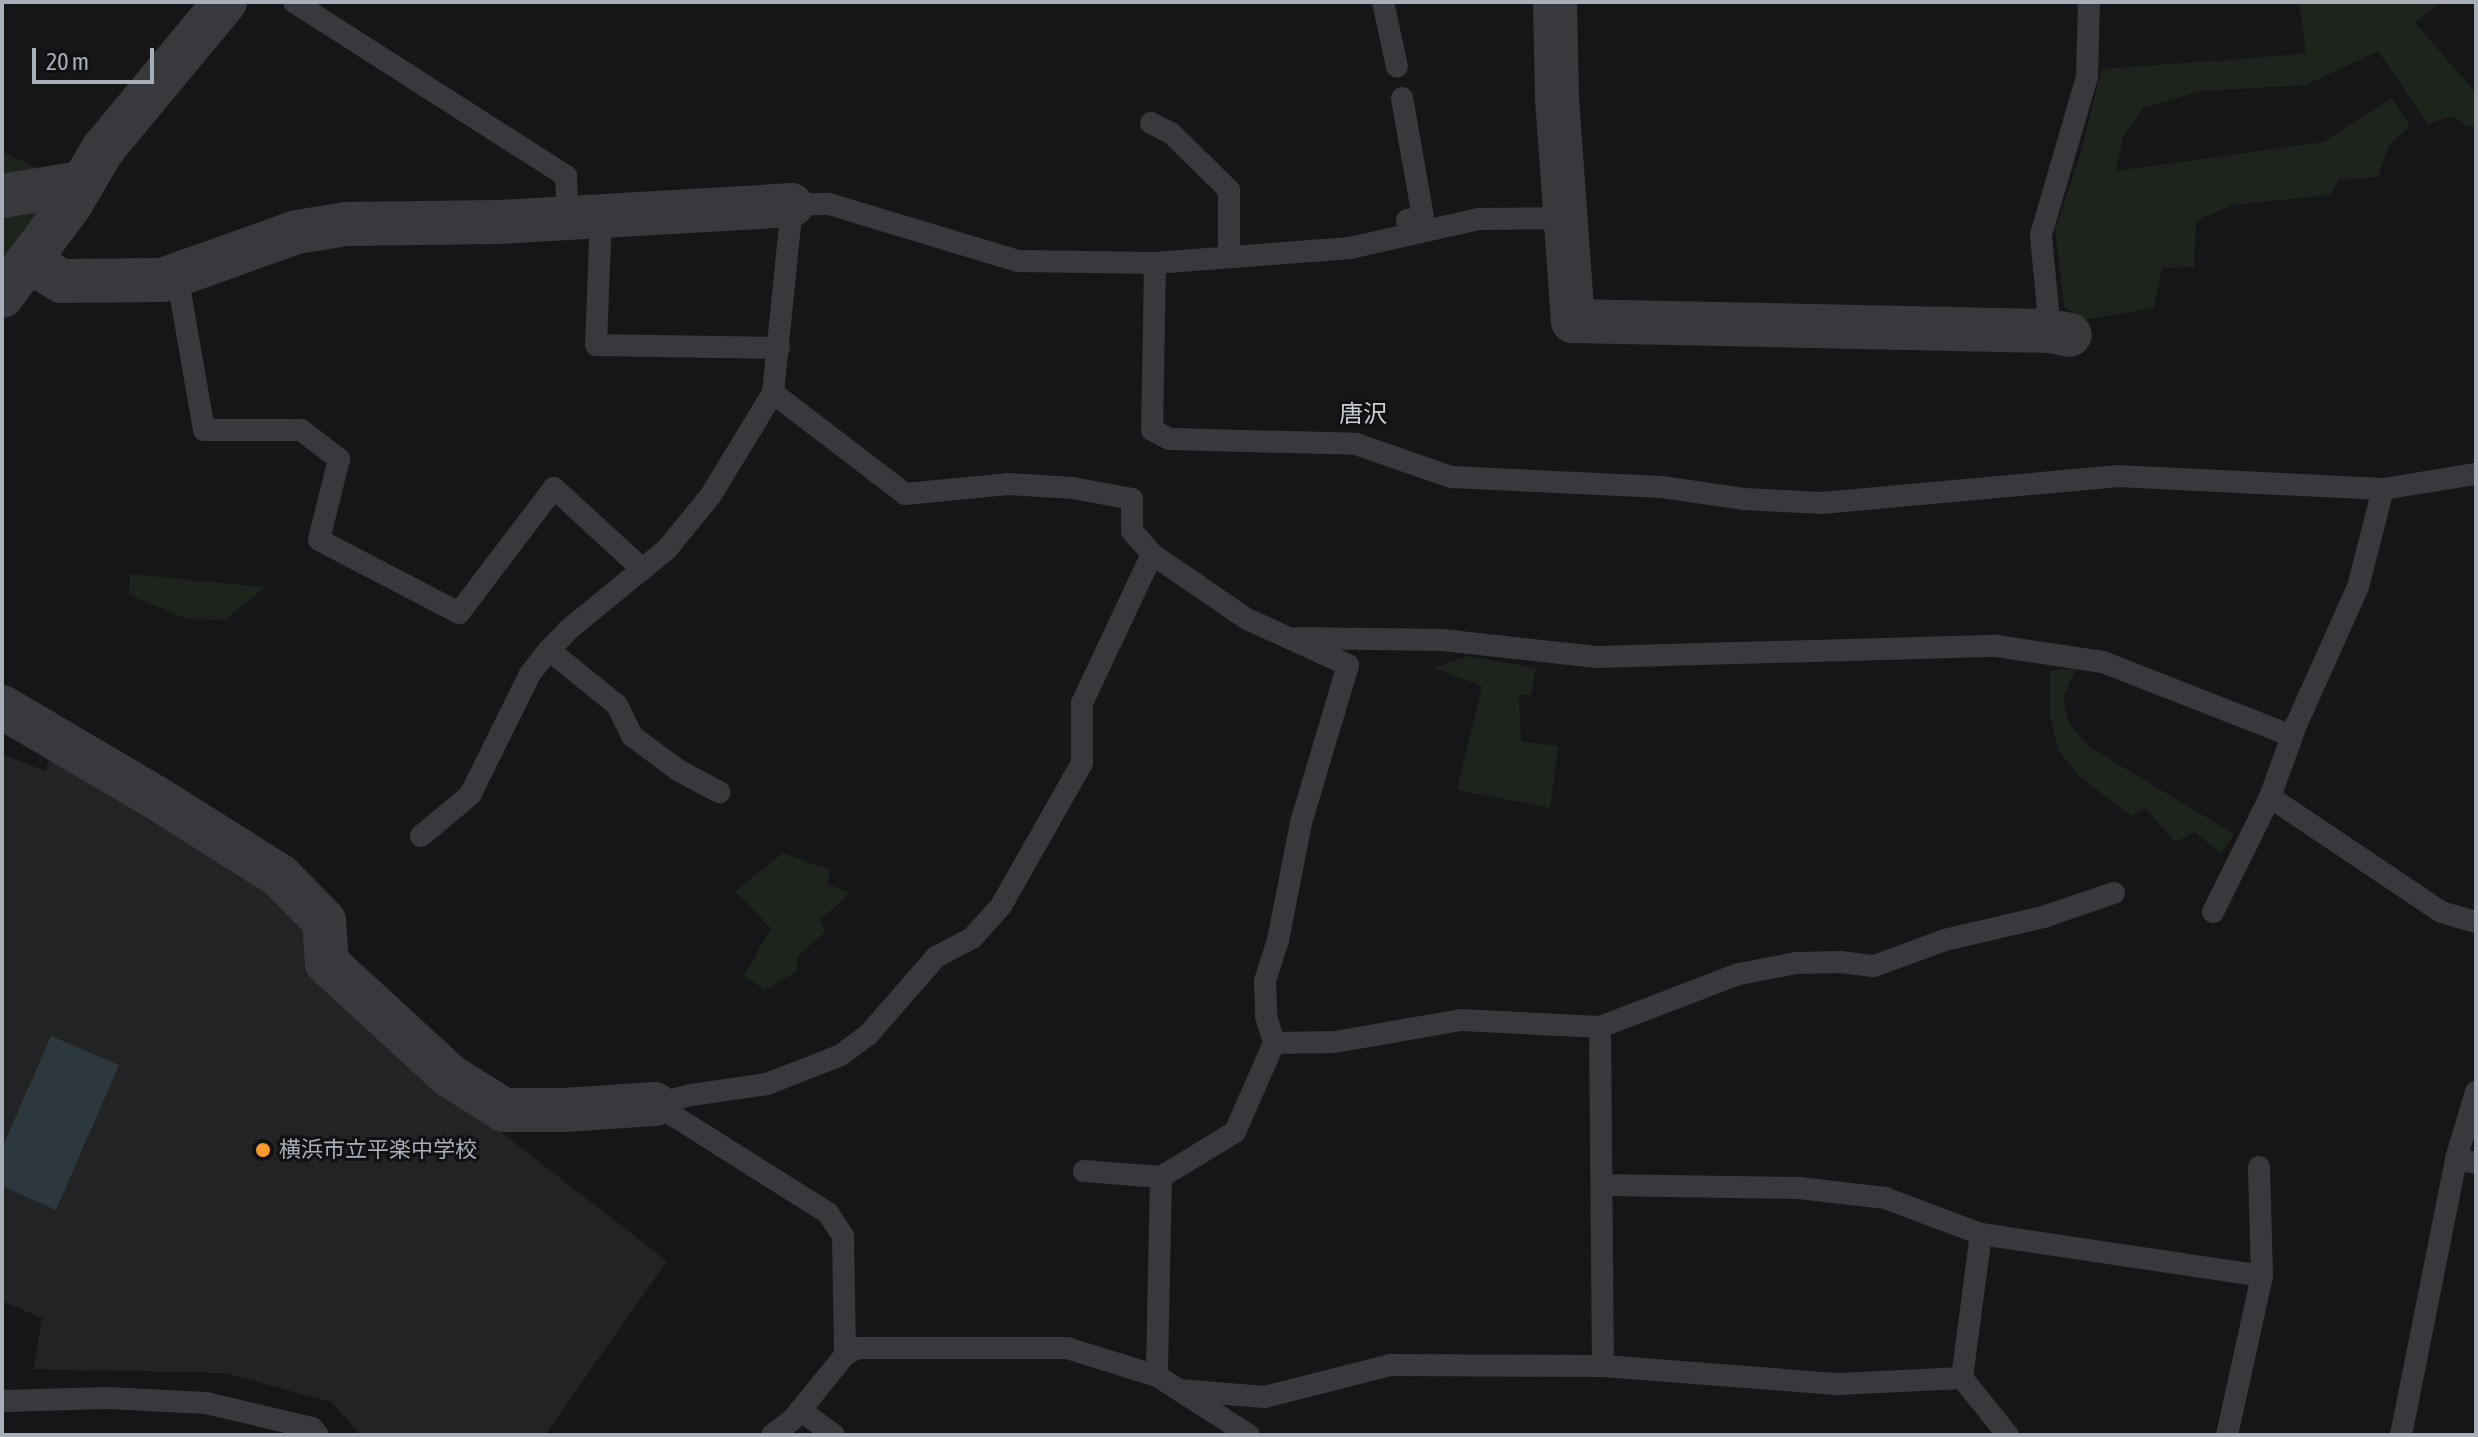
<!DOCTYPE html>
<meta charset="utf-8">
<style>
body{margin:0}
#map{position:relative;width:2478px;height:1437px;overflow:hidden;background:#161618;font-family:"Asap Condensed","Noto Sans JP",sans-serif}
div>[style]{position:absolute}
.built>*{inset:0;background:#222325}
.green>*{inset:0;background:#1c241c}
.water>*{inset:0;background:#2c383d}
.lane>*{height:22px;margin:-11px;padding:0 11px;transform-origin:11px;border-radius:11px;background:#37393d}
.street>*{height:44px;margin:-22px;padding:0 22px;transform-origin:22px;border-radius:22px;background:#37393d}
.dots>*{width:22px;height:22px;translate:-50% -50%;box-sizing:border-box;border:4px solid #111113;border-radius:50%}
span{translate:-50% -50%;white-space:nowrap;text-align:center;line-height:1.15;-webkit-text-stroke:6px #111113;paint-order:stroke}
.poi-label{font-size:22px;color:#a8afb9}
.left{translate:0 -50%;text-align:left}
.neighbourhood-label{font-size:24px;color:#c9ced5}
.frame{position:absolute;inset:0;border:4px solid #a8afb9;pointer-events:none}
.scale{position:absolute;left:32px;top:48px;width:122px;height:36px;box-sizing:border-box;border:4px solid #a8afb9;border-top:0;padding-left:10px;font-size:24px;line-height:28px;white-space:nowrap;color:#a8afb9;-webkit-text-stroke:6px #111113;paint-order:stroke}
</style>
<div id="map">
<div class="built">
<div style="clip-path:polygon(56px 744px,308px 915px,382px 1040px,667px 1261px,545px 1435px,360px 1435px,332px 1402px,224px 1373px,34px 1369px,42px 1318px,2px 1301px,2px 754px,45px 771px)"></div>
</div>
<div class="green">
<div style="clip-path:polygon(2299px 2px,2441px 2px,2415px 23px,2476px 93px,2476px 124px,2469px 127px,2452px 116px,2428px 124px,2378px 51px,2306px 85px,2202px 91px,2143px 108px,2123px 137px,2116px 171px,2323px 142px,2392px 98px,2410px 126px,2389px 145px,2378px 177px,2339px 180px,2329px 195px,2232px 205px,2196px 221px,2194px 267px,2162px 268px,2154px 308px,2084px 320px,2064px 307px,2055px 230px,2079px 158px,2102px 69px,2306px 54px)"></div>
<div style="clip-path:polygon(2px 152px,43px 170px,46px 211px,2px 263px)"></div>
<div style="clip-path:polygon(130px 574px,265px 587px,225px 620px,187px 619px,129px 595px)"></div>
<div style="clip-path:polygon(1468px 656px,1536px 668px,1531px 695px,1519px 695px,1521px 741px,1558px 746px,1550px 808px,1457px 790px,1482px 686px,1434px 668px)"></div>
<div style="clip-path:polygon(2076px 668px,2063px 698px,2069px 724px,2091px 748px,2234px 834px,2221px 854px,2195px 832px,2175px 842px,2145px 808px,2131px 816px,2078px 775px,2059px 751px,2050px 716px,2050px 671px)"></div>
<div style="clip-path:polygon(783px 853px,830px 870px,827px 884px,850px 893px,820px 920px,825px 932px,798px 956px,797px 971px,765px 990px,744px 976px,771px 928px,735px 891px)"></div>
</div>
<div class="water">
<div style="clip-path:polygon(51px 1036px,119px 1065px,56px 1210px,2px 1186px,2px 1148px)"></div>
</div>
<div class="lane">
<div style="left:294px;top:2px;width:323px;rotate:32.6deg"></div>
<div style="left:566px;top:176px;width:41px;rotate:87.2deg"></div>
<div style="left:1383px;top:2px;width:66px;rotate:77.8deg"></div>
<div style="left:1402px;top:98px;width:121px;rotate:80deg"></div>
<div style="left:1423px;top:217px;width:16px;rotate:169deg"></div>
<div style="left:1407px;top:220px;width:13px;rotate:77deg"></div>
<div style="left:1151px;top:123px;width:22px;rotate:27deg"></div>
<div style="left:1171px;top:133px;width:81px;rotate:44.5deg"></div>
<div style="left:1229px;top:190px;width:67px;rotate:90deg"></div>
<div style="left:601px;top:215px;width:130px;rotate:92.2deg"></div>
<div style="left:596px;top:345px;width:183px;rotate:0.9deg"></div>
<div style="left:1155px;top:263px;width:167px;rotate:91deg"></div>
<div style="left:1152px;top:430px;width:20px;rotate:27deg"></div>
<div style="left:1170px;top:439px;width:186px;rotate:1.5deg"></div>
<div style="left:1356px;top:444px;width:101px;rotate:19.2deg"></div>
<div style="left:1451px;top:477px;width:211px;rotate:2.7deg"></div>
<div style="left:1662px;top:487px;width:82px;rotate:8.4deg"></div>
<div style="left:1743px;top:499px;width:79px;rotate:2.9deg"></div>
<div style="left:1822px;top:503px;width:296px;rotate:-5.2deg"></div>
<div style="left:2117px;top:476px;width:266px;rotate:2.8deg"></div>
<div style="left:2383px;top:489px;width:94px;rotate:-9.2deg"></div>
<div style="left:177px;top:275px;width:157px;rotate:80.1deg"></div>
<div style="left:204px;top:430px;width:97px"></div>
<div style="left:301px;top:430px;width:48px;rotate:37.3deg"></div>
<div style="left:339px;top:459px;width:83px;rotate:103.9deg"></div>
<div style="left:319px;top:540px;width:158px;rotate:27.5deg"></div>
<div style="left:459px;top:613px;width:157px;rotate:-52.8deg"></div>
<div style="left:554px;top:488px;width:118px;rotate:42.6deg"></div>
<div style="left:2050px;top:331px;width:96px;rotate:-95.4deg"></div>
<div style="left:2041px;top:235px;width:165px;rotate:-73.8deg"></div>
<div style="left:2087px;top:77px;width:75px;rotate:-88.5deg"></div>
<div style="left:773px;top:393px;width:166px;rotate:37.4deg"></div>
<div style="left:905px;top:494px;width:103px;rotate:-5.5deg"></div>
<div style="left:1008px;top:484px;width:65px;rotate:3.5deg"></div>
<div style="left:1073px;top:488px;width:60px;rotate:10.6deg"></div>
<div style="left:1132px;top:499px;width:32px;rotate:90deg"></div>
<div style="left:1132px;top:531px;width:30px;rotate:49deg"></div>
<div style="left:1152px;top:554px;width:115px;rotate:34.4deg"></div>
<div style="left:1247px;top:619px;width:111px;rotate:24.5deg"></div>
<div style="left:1348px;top:665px;width:165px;rotate:106.6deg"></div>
<div style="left:1301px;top:823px;width:119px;rotate:101.1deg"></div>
<div style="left:1278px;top:940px;width:43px;rotate:107.6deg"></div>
<div style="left:1265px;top:981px;width:35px;rotate:88deg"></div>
<div style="left:1266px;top:1016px;width:28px;rotate:73deg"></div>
<div style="left:1274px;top:1043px;width:97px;rotate:113.7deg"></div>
<div style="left:1235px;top:1132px;width:87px;rotate:148.7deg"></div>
<div style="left:1161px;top:1177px;width:199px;rotate:91.2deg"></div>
<div style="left:1297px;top:638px;width:145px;rotate:0.8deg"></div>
<div style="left:1442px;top:640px;width:155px;rotate:6.3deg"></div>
<div style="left:1596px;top:657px;width:401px;rotate:-1.6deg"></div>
<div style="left:1997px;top:646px;width:107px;rotate:8.6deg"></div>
<div style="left:2103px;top:662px;width:203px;rotate:21.4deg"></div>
<div style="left:549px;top:650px;width:87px;rotate:39deg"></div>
<div style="left:617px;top:705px;width:34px;rotate:64deg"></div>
<div style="left:632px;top:736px;width:57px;rotate:36.5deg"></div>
<div style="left:678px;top:770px;width:47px;rotate:28.2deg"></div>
<div style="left:2270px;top:797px;width:206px;rotate:33.9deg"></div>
<div style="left:2441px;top:912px;width:36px;rotate:16deg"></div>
<div style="left:421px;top:836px;width:64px;rotate:-39.9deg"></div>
<div style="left:470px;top:795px;width:135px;rotate:-63.6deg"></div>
<div style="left:530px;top:674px;width:31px;rotate:-52deg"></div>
<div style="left:549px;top:650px;width:28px;rotate:-46deg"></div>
<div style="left:568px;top:630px;width:128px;rotate:-39.3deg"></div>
<div style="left:667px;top:549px;width:70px;rotate:-50.8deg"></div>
<div style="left:711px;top:495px;width:119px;rotate:-58.7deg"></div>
<div style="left:773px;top:393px;width:189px;rotate:-84.2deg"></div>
<div style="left:792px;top:205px;width:37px;rotate:-2deg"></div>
<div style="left:829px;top:204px;width:197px;rotate:16.8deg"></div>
<div style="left:1018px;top:261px;width:137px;rotate:0.8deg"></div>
<div style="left:1155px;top:263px;width:196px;rotate:-4.4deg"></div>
<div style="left:1350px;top:248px;width:132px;rotate:-12.7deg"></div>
<div style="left:1479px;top:219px;width:86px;rotate:-0.7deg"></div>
<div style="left:2213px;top:912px;width:128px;rotate:-63.6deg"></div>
<div style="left:2270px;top:797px;width:77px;rotate:-70.1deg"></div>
<div style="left:2296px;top:725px;width:151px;rotate:-65.8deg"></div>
<div style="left:2358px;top:587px;width:101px;rotate:-75.7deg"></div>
<div style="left:1600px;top:1027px;width:339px;rotate:89.5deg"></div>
<div style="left:1274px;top:1043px;width:61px;rotate:-0.9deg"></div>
<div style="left:1335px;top:1042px;width:128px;rotate:-9.9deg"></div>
<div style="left:1461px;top:1020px;width:139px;rotate:2.9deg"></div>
<div style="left:1600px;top:1027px;width:149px;rotate:-20.9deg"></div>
<div style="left:1739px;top:974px;width:58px;rotate:-10.9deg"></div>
<div style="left:1796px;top:963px;width:44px;rotate:-1.3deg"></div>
<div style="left:1840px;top:962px;width:34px;rotate:7deg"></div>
<div style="left:1874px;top:966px;width:76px;rotate:-20.1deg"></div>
<div style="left:1945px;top:940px;width:101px;rotate:-13.2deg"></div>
<div style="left:2043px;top:917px;width:75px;rotate:-18.7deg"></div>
<div style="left:655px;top:1104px;width:37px;rotate:-14deg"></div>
<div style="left:691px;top:1095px;width:77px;rotate:-8.2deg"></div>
<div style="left:767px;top:1084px;width:79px;rotate:-21.4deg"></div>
<div style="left:841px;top:1055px;width:34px;rotate:-37deg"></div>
<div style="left:868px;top:1035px;width:103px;rotate:-48.9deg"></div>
<div style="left:936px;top:957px;width:41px;rotate:-27.8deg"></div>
<div style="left:972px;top:938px;width:43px;rotate:-47.8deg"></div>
<div style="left:1001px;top:906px;width:164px;rotate:-60.5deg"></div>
<div style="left:1082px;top:763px;width:60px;rotate:-90deg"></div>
<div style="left:1082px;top:703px;width:165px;rotate:-64.8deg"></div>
<div style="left:655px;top:1104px;width:204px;rotate:32.2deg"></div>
<div style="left:828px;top:1213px;width:27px;rotate:57deg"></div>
<div style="left:843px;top:1236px;width:119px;rotate:89deg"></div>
<div style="left:2456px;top:1159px;width:20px;rotate:11deg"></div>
<div style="left:1084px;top:1171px;width:77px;rotate:4.5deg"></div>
<div style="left:1602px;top:1185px;width:197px;rotate:0.9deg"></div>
<div style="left:1799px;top:1188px;width:87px;rotate:6.6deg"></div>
<div style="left:1885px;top:1198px;width:103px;rotate:20.6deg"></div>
<div style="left:1981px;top:1234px;width:284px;rotate:8.5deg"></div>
<div style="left:1962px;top:1378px;width:145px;rotate:-82.5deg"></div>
<div style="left:1179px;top:1390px;width:86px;rotate:4.7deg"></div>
<div style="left:1265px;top:1397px;width:130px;rotate:-14.3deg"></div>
<div style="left:1391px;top:1365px;width:212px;rotate:0.3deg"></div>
<div style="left:1603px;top:1366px;width:237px;rotate:4.4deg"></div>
<div style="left:1839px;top:1384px;width:123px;rotate:-2.8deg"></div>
<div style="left:1962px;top:1378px;width:73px;rotate:51.1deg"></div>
<div style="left:2px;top:1401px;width:106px;rotate:-1.6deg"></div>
<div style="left:108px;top:1398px;width:98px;rotate:2.9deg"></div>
<div style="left:206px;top:1403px;width:109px;rotate:13.3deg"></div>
<div style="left:312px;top:1428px;width:9px;rotate:49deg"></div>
<div style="left:800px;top:1410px;width:42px;rotate:36.3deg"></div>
<div style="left:772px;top:1435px;width:26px;rotate:-37deg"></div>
<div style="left:793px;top:1419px;width:82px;rotate:-50.9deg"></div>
<div style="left:845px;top:1355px;width:14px;rotate:-30deg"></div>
<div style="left:857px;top:1348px;width:210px"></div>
<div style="left:1067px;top:1348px;width:94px;rotate:17.3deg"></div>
<div style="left:1157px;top:1376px;width:109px;rotate:32.7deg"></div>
<div style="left:2227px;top:1435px;width:163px;rotate:-77.6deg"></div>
<div style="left:2262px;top:1276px;width:109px;rotate:-91.6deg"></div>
<div style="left:2401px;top:1435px;width:281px;rotate:-78.7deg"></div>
<div style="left:2456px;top:1159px;width:70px;rotate:-73.4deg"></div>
</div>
<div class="street">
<div style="left:1555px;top:2px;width:97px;rotate:88.8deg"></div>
<div style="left:1557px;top:99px;width:223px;rotate:85.9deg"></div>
<div style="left:1573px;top:321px;width:477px;rotate:1.2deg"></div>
<div style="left:2050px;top:331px;width:20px;rotate:11deg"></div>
<div style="left:2px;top:196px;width:81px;rotate:-9.2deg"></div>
<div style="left:31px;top:262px;width:36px;rotate:32deg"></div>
<div style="left:62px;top:281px;width:100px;rotate:-0.6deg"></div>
<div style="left:162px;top:280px;width:143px;rotate:-19.6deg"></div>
<div style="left:297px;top:232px;width:50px;rotate:-9.3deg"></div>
<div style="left:346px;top:224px;width:152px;rotate:-0.8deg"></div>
<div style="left:498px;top:222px;width:294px;rotate:-3.3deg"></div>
<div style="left:2px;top:296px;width:114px;rotate:-53.2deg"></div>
<div style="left:70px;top:205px;width:65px;rotate:-59.5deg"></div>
<div style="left:103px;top:149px;width:191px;rotate:-50.3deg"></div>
<div style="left:2px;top:707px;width:178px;rotate:30.5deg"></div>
<div style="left:155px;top:797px;width:148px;rotate:32.3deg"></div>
<div style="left:280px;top:876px;width:63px;rotate:45.6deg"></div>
<div style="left:324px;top:921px;width:42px;rotate:85.9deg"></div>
<div style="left:327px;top:963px;width:167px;rotate:42.6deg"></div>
<div style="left:450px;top:1076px;width:64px;rotate:32.2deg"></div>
<div style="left:504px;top:1110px;width:59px"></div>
<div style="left:563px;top:1110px;width:92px;rotate:-3.7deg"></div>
</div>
<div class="dots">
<div style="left:263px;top:1150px;background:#fa972d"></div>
</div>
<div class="poi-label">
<span class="left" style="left:279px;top:1150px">横浜市立平楽中学校</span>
</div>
<div class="neighbourhood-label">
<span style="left:1363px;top:414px">唐沢</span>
</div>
<div class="frame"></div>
<div class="scale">20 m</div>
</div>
